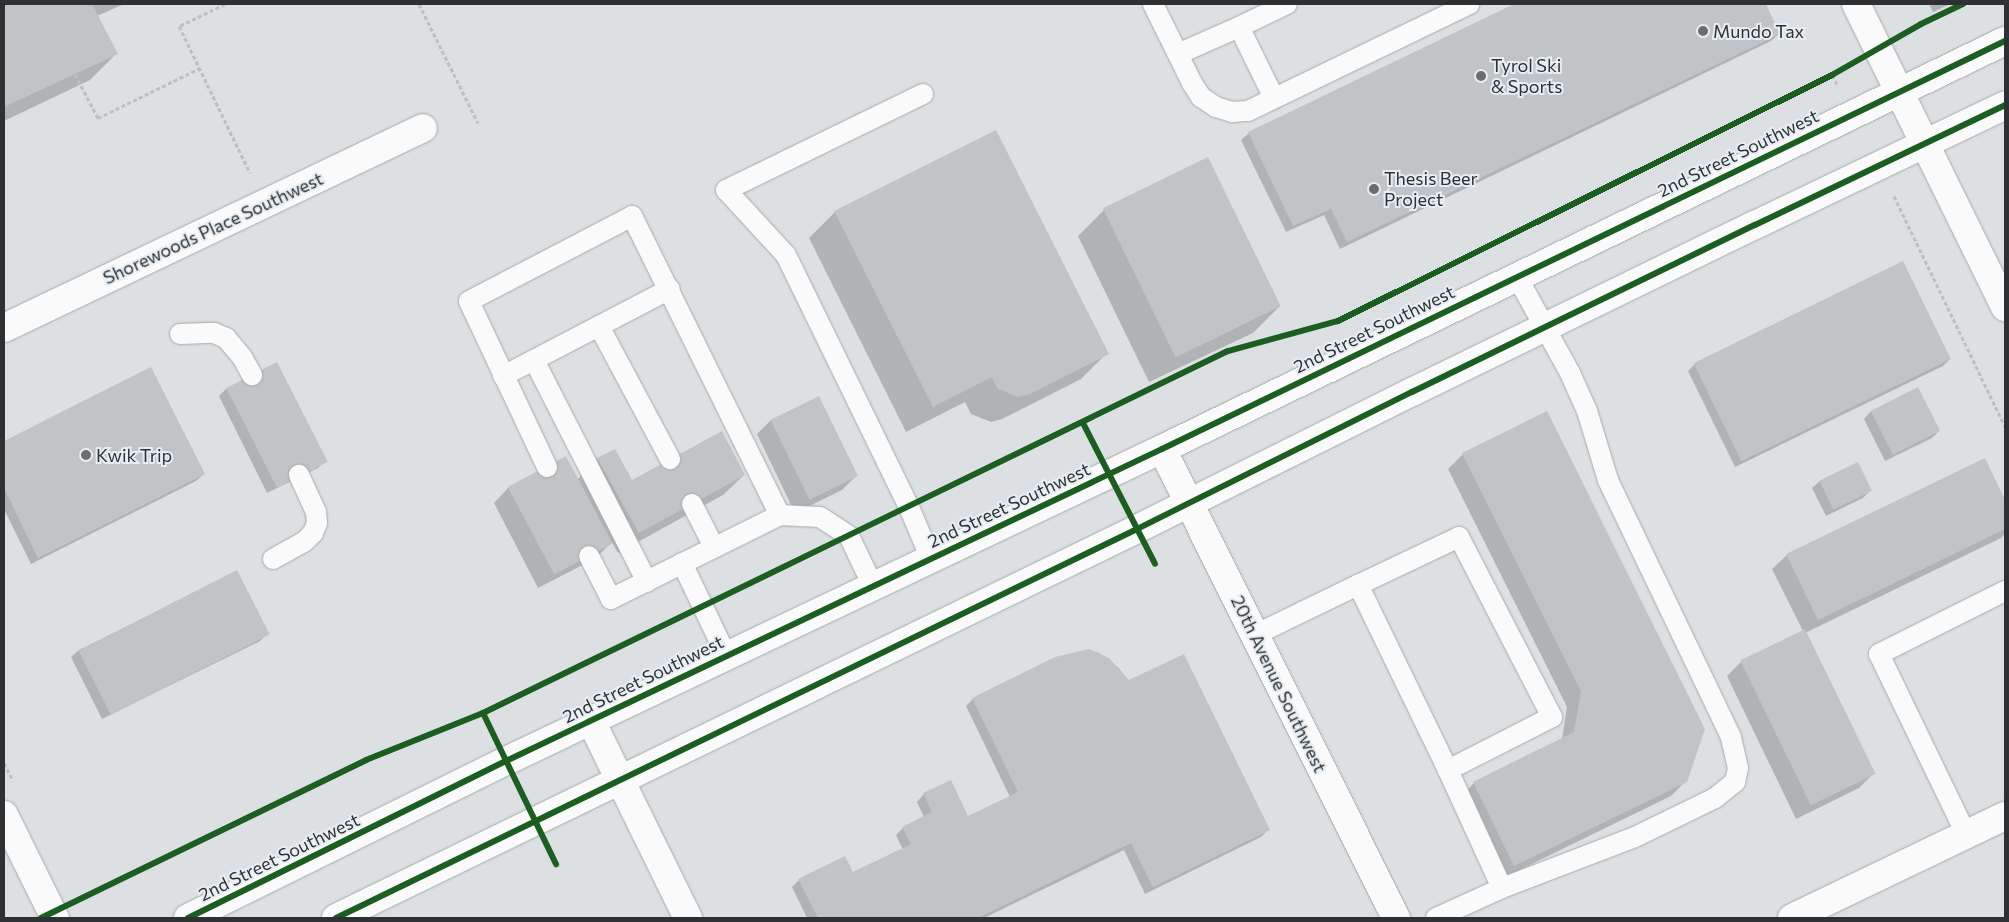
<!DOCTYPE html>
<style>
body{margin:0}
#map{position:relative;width:2009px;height:922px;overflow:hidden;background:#dce0e3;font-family:Commissioner,sans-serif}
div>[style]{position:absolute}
.shadow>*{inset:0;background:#0003}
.building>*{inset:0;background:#c1c4c6;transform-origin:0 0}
.path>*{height:3px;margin-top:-1.5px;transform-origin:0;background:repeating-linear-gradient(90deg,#bdbfc1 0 4px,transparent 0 6.5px)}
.roads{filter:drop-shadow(0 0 1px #a7aaad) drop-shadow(0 0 1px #a7aaad)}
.service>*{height:20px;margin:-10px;padding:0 10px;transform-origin:10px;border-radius:10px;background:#fafafb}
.minor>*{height:28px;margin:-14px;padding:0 14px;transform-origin:14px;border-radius:14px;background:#fafafb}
.secondary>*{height:28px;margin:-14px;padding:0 14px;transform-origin:14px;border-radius:14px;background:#fafafb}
.cycleway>*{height:6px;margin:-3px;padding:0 3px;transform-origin:3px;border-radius:3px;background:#1b5e20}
.dots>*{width:14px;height:14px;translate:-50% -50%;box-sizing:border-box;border:2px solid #e6eef3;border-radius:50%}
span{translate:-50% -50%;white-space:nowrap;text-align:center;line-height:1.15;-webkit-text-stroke:4px #e6eef3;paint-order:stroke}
.poi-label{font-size:18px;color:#2e3133}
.left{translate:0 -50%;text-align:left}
.street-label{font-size:18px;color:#2e3133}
.frame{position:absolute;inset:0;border:5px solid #2e3133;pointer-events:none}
</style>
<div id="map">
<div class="shadow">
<div style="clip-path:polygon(4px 4px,124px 4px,97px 16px,116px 54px,90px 80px,4px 121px)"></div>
<div style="clip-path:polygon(1517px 4px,1764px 4px,1779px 34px,1771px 41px,1340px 249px,1324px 215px,1286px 232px,1241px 140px,1249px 133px)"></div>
<div style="clip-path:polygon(1929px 4px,1950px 4px,1933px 12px)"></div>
<div style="clip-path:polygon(1104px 210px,1279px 307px,1253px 333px,1149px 382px,1078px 236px)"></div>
<div style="clip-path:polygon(835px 212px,1107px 353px,1081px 379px,1002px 419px,991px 422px,971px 414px,965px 402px,906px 432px,809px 238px)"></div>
<div style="clip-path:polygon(1950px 359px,1943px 366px,1735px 467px,1688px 371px,1695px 364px)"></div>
<div style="clip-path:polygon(277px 364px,325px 461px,318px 468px,267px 493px,219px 396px,226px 389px)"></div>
<div style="clip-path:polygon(151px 369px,204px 474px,196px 481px,31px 564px,4px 509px,4px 442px)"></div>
<div style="clip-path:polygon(1871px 411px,1939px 431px,1932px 438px,1885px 461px,1864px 419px)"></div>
<div style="clip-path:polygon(771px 420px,856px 476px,842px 490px,795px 513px,757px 434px)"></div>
<div style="clip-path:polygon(1463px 454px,1686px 781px,1671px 796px,1499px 880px,1460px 798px,1474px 783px,1562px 740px,1567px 707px,1448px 469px)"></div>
<div style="clip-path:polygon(566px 458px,577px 480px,598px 459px,631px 482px,744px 475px,723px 495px,618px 553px,612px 542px,596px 558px,538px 588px,494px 503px,508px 488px)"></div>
<div style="clip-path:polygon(1984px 459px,2005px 503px,2005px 533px,2001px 538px,1805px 633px,1873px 774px,1859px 788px,1796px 819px,1727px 676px,1741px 662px,1803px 631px,1772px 569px,1787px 555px)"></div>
<div style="clip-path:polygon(1820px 481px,1870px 491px,1863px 498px,1826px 516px,1812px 488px)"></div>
<div style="clip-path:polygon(236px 572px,267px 634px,260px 641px,102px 719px,71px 657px,79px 650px)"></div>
<div style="clip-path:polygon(1089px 650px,1099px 653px,1118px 667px,1129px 682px,1268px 830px,1261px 837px,1145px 894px,1124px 850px,984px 918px,807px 918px,792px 887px,799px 880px,853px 874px,903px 850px,896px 835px,903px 828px,924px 817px,917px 802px,924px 794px,968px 818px,1010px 797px,966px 706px,973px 699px,1055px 658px)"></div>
</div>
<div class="building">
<div style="clip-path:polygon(4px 4px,92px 4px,118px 54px,4px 107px)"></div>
<div style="clip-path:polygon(1514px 4px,1766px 4px,1780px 34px,1347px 242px,1331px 209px,1293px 226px,1248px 132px)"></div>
<div style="clip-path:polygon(996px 130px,1109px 354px,1030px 394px,1018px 397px,997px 388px,992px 377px,933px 407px,834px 211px)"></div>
<div style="left:1208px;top:157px;width:166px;height:117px;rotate:64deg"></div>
<div style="left:1903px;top:261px;width:109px;height:233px;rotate:64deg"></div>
<div style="left:277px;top:362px;width:112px;height:57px;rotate:63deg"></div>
<div style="clip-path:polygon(151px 367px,205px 474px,38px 558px,4px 488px,4px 441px)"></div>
<div style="left:1918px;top:387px;width:49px;height:53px;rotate:63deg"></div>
<div style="left:819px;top:396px;width:89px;height:54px;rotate:64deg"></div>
<div style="clip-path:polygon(1547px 411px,1705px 729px,1687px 782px,1514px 866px,1473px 782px,1574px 732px,1581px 691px,1462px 453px)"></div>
<div style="clip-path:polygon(722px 431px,745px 475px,639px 533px,597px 458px,615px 449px,632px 480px)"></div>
<div style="left:566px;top:456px;width:99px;height:66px;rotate:62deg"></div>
<div style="clip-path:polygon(1985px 458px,2005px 500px,2005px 529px,1818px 620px,1786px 554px)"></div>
<div style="left:1858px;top:462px;width:32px;height:43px;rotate:64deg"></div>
<div style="left:237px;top:570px;width:72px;height:178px;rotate:63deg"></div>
<div style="left:1805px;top:629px;width:161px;height:72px;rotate:64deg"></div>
<div style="clip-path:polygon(1089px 649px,1109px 658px,1129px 680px,1184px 654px,1270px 830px,1153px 887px,1131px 843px,978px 918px,818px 918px,798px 879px,845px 856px,853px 872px,911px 844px,902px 827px,932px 812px,923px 793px,951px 780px,968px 816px,1018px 792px,972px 698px,1055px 657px)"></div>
</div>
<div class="path">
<div style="left:225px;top:4px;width:51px;rotate:154.4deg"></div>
<div style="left:179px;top:26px;width:163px;rotate:64.2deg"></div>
<div style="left:419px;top:4px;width:133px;rotate:63.6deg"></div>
<div style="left:75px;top:74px;width:50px;rotate:62.4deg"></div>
<div style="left:98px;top:118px;width:114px;rotate:-26.1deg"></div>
<div style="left:1832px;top:75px;width:13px;rotate:61deg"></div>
<div style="left:1894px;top:196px;width:256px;rotate:64.3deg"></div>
<div style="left:4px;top:763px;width:20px;rotate:63deg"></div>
</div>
<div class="roads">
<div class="service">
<div style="left:1153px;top:4px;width:88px;rotate:63.7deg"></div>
<div style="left:1192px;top:83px;width:17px;rotate:57deg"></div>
<div style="left:1201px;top:97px;width:18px;rotate:34deg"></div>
<div style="left:1216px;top:107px;width:17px;rotate:17deg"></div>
<div style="left:1232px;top:112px;width:16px;rotate:-4deg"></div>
<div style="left:1248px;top:111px;width:246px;rotate:-25.8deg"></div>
<div style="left:1178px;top:54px;width:67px;rotate:-23.9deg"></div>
<div style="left:923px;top:94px;width:219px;rotate:154deg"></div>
<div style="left:726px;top:190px;width:88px;rotate:47.3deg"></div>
<div style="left:786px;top:255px;width:280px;rotate:64deg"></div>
<div style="left:909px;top:507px;width:56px;rotate:67.1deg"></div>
<div style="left:1274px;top:98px;width:79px;rotate:-116.2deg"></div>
<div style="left:1239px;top:27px;width:53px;rotate:-25.6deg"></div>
<div style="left:599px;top:326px;width:151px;rotate:61.9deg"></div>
<div style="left:180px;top:334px;width:34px;rotate:-2deg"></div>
<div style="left:214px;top:333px;width:13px;rotate:23deg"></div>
<div style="left:226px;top:338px;width:25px;rotate:50deg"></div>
<div style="left:242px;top:357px;width:21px;rotate:61deg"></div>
<div style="left:534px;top:360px;width:249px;rotate:63deg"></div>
<div style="left:503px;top:376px;width:188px;rotate:-27.5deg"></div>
<div style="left:547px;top:467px;width:183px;rotate:-115.2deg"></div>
<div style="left:469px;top:301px;width:184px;rotate:-27.5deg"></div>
<div style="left:632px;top:216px;width:334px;rotate:63.7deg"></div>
<div style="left:780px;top:515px;width:189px;rotate:153.6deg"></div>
<div style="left:611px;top:599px;width:48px;rotate:-117.1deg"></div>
<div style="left:692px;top:504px;width:48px;rotate:62.9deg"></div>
<div style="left:780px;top:515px;width:40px;rotate:2.9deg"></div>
<div style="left:820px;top:517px;width:35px;rotate:33deg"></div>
<div style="left:849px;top:536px;width:55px;rotate:64.4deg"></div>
<div style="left:273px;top:559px;width:35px;rotate:-29deg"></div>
<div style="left:304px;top:542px;width:13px;rotate:-45deg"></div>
<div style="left:313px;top:533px;width:11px;rotate:-68deg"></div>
<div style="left:317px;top:523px;width:11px;rotate:-95deg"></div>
<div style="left:316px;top:512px;width:41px;rotate:-114.7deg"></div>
<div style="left:682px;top:563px;width:102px;rotate:64.4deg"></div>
<div style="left:1255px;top:635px;width:52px;rotate:-26.1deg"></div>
<div style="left:1302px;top:612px;width:62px;rotate:-25.7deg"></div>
<div style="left:1358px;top:585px;width:112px;rotate:-25.4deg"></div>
<div style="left:1459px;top:537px;width:203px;rotate:62.7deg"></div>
<div style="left:1552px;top:717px;width:117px;rotate:153deg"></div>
<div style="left:1448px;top:770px;width:206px;rotate:-115.9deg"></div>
<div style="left:1966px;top:834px;width:200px;rotate:-115.8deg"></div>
<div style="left:1879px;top:654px;width:141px;rotate:-26.6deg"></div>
<div style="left:1502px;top:888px;width:142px;rotate:-21deg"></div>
<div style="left:1635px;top:837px;width:89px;rotate:-26deg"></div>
<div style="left:1715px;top:798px;width:26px;rotate:-39deg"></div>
<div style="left:1735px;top:782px;width:14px;rotate:-78deg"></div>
<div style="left:1738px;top:768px;width:32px;rotate:-103deg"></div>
<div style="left:1731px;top:737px;width:285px;rotate:-115.6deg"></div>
<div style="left:1608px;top:480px;width:72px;rotate:-106.9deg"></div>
<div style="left:1587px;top:411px;width:42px;rotate:-114.1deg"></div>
<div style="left:1570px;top:373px;width:110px;rotate:-118.9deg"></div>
<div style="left:1436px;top:918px;width:72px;rotate:-24.4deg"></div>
<div style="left:1502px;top:888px;width:130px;rotate:-114.6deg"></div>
</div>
<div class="minor">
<div style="left:1856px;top:4px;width:338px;rotate:63.8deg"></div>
<div style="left:4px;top:328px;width:464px;rotate:-25.5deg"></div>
<div style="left:1162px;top:449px;width:524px;rotate:63.48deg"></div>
<div style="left:591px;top:721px;width:220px;rotate:63.8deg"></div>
<div style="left:4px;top:815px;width:115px;rotate:63.7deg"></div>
<div style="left:1792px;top:918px;width:236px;rotate:-25.6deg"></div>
</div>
<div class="secondary">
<div style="left:188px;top:918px;width:355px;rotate:-26.3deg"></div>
<div style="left:506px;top:761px;width:726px;rotate:-25.44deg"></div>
<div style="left:1162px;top:449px;width:937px;rotate:-25.83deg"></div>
<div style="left:336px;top:918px;width:890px;rotate:-25.9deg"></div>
<div style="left:1137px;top:529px;width:307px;rotate:-26.5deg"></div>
<div style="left:1412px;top:392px;width:381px;rotate:-26deg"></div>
<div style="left:1755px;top:225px;width:277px;rotate:-25.6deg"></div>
</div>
</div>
<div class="cycleway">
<div style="left:1083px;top:423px;width:158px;rotate:62.9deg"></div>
<div style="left:483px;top:713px;width:168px;rotate:64.2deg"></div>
<div style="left:41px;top:918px;width:361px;rotate:-25.9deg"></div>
<div style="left:366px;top:760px;width:126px;rotate:-21.9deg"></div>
<div style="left:483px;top:713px;width:828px;rotate:-25.92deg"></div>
<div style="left:1228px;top:351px;width:114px;rotate:-15.3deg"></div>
<div style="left:1338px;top:321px;width:552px;rotate:-26.47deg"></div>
<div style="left:1832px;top:75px;width:103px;rotate:-29.8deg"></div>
<div style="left:1921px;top:24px;width:47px;rotate:-25.5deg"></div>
<div style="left:188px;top:918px;width:355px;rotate:-26.3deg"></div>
<div style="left:506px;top:761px;width:726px;rotate:-25.44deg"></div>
<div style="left:1162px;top:449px;width:937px;rotate:-25.83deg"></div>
<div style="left:336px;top:918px;width:890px;rotate:-25.9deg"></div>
<div style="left:1137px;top:529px;width:307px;rotate:-26.5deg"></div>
<div style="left:1412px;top:392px;width:381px;rotate:-26deg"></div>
<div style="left:1755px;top:225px;width:277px;rotate:-25.6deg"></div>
</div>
<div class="dots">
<div style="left:1703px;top:31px;background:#6b6e71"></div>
<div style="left:1481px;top:76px;background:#6b6e71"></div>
<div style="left:1374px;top:189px;background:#6b6e71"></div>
<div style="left:86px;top:455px;background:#6b6e71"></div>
</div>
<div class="poi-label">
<span class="left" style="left:1713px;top:31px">Mundo Tax</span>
<span class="left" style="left:1491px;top:76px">Tyrol Ski<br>&amp; Sports</span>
<span class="left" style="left:1384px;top:189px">Thesis Beer<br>Project</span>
<span class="left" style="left:96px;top:455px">Kwik Trip</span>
</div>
<div class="street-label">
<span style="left:1738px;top:153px;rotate:-26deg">2nd Street Southwest</span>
<span style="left:213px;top:228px;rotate:-25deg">Shorewoods Place Southwest</span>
<span style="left:1374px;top:329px;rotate:-26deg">2nd Street Southwest</span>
<span style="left:1009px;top:505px;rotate:-25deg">2nd Street Southwest</span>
<span style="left:643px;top:679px;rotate:-26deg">2nd Street Southwest</span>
<span style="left:1279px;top:684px;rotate:64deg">20th Avenue Southwest</span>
<span style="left:279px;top:857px;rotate:-26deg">2nd Street Southwest</span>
</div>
<div class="frame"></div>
</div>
